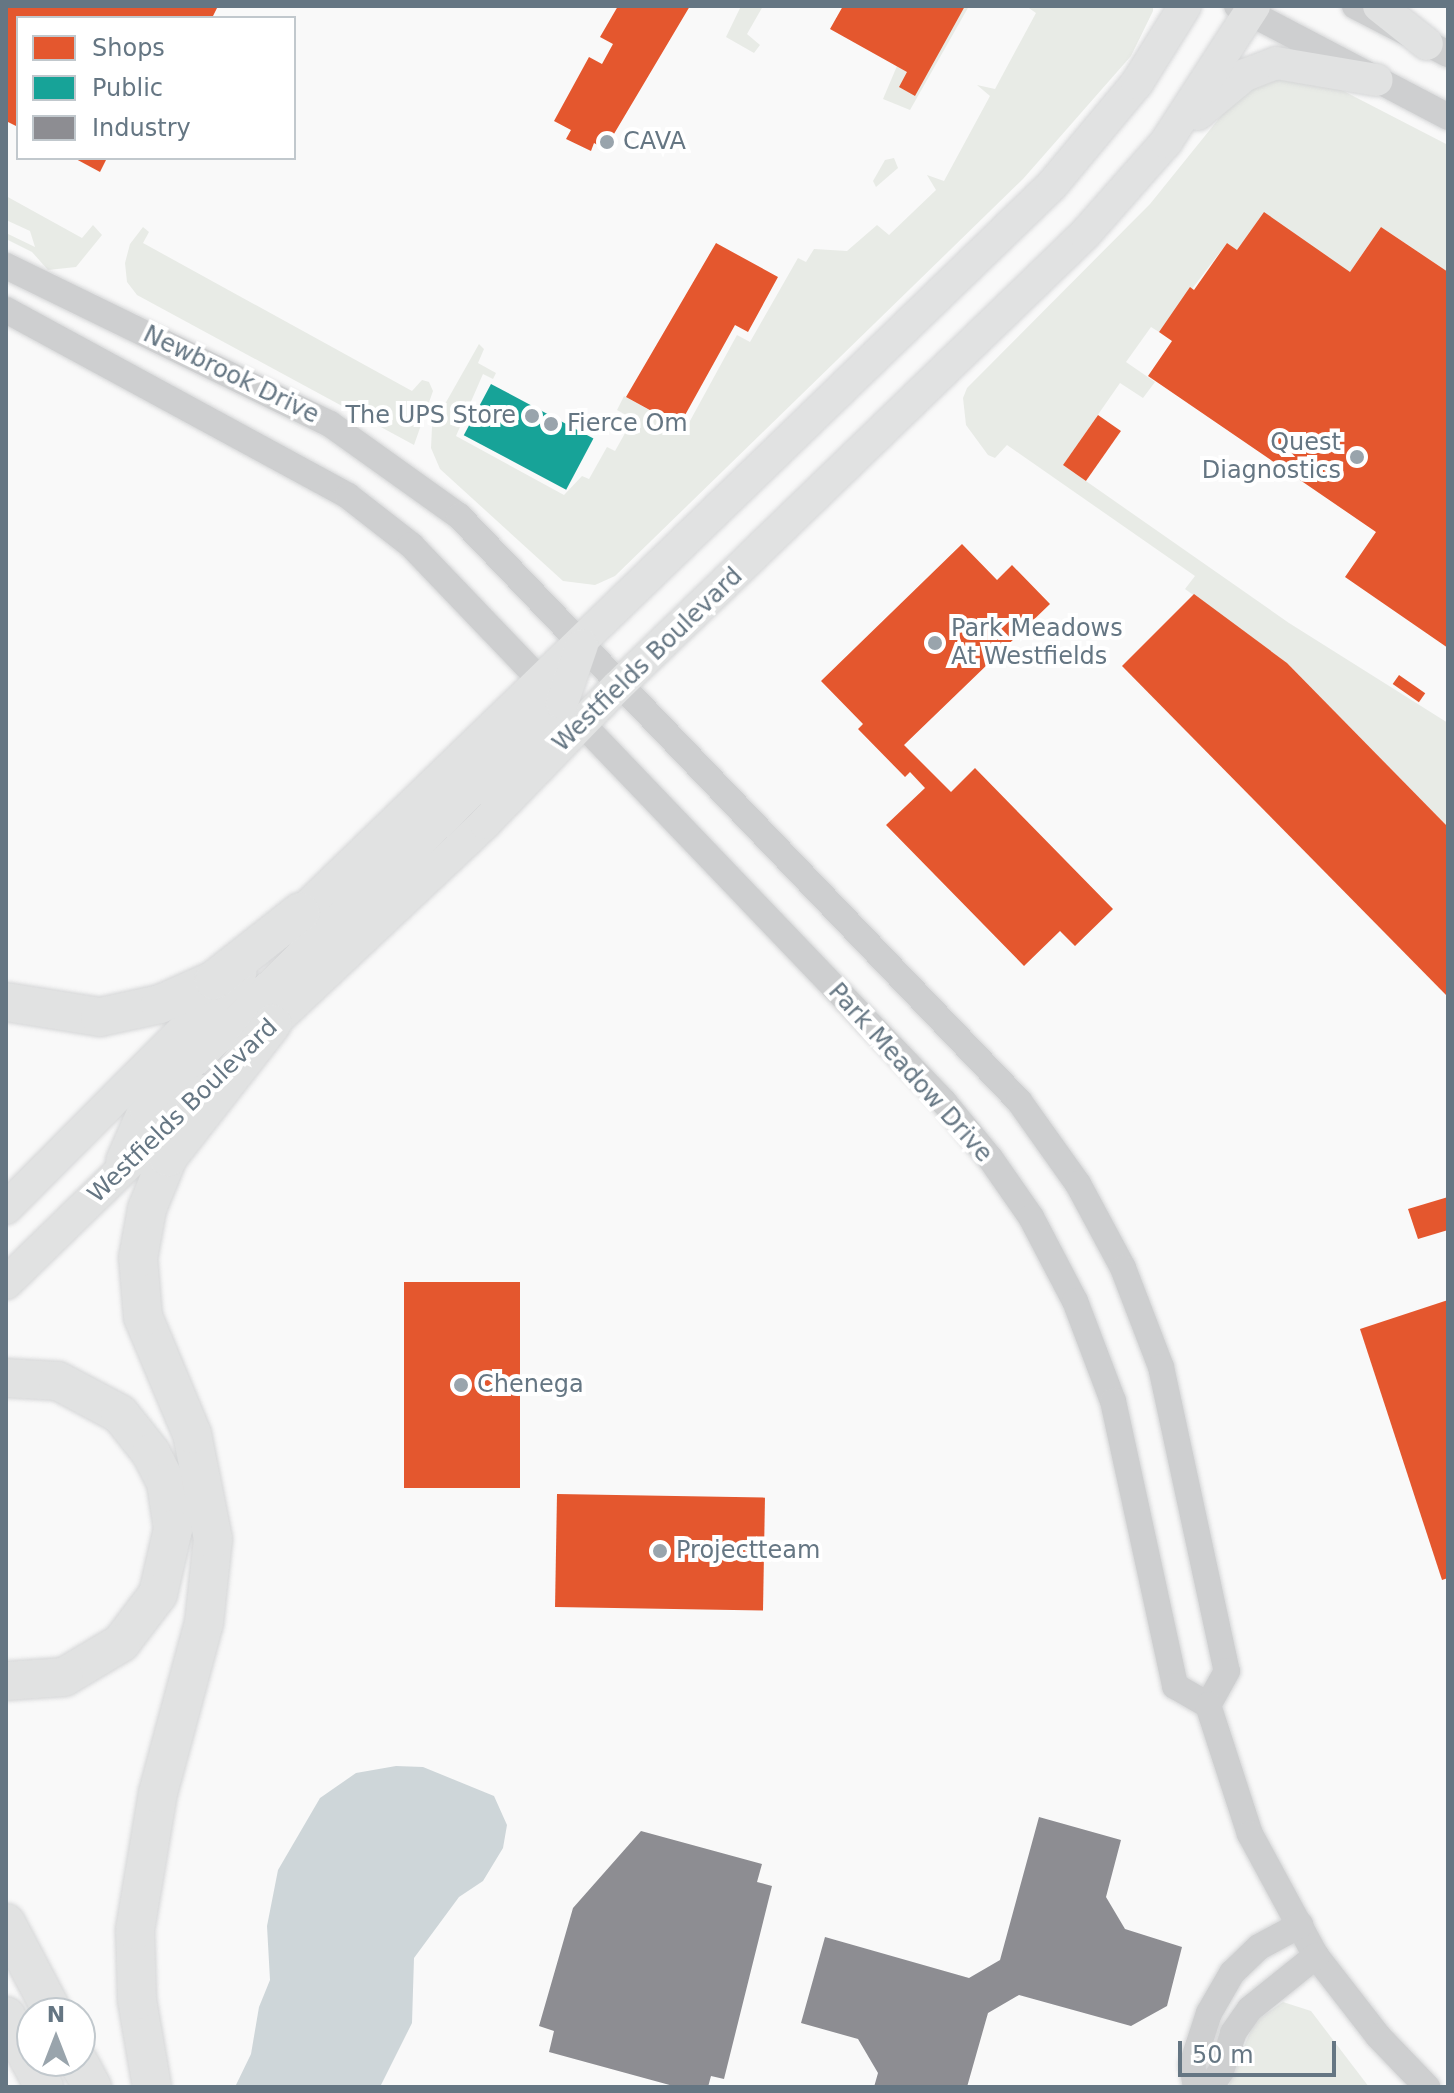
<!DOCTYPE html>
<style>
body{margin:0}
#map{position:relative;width:1454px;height:2093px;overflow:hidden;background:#f9f9f9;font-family:"DejaVu Sans",sans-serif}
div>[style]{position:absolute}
.green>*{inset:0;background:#e8ebe6}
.water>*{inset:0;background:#ced6d9}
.shops>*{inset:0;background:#e4572e;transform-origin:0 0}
.public>*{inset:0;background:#17a398;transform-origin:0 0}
.industry>*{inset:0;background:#8d8d92}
.roads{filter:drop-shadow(0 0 2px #d5d6d7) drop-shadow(0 0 2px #d5d6d7)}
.minor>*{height:26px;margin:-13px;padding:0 13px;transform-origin:13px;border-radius:13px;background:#cecfd0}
.major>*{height:32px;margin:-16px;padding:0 16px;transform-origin:16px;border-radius:16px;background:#e1e2e2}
.highway>*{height:38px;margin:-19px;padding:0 19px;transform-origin:19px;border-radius:19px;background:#e1e2e2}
.dots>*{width:22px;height:22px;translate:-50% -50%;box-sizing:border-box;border:4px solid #fff;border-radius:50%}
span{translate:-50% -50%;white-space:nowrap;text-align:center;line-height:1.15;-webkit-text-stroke:8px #fff;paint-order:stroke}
.poi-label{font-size:24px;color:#657683}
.left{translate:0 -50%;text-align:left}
.right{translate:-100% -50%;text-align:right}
.street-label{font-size:24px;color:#657683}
.frame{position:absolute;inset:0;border:8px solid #657683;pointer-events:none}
.legend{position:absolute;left:16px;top:16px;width:280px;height:144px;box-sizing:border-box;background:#fff;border:2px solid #c1c8cd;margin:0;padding:10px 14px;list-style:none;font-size:24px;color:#657683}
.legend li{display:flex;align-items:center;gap:16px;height:40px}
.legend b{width:40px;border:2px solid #c1c8cd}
.north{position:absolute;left:16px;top:1997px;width:80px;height:80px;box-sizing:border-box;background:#fff;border:2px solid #c1c8cd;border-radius:50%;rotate:0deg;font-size:22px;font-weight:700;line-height:32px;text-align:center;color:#657683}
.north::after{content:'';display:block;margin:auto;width:28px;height:36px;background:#99a4ac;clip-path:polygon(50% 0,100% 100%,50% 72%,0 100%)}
.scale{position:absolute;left:1178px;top:2041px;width:158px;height:36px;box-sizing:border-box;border:4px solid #657683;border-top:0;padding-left:10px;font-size:24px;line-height:28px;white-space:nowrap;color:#657683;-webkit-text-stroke:6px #fff;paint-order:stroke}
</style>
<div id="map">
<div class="green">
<div style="clip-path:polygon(741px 6px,763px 6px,747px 34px,760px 45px,754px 53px,726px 37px)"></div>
<div style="clip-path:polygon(965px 6px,969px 6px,910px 110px,883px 99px,897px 66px)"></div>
<div style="clip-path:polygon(1026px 6px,1153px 6px,1153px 11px,1131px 56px,1023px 179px,615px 576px,595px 585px,563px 581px,440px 469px,431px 448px,432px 427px,479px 344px,484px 349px,478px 363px,496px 373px,493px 379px,483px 374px,456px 436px,564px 495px,582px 476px,589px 479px,607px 447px,615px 451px,633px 419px,617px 410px,624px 396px,685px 430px,737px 335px,750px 342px,798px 258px,806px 262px,814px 249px,847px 251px,877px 225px,889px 235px,936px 190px,927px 175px,944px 181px,990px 96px,977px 85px,995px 89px,1036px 13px)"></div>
<div style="clip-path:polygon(1261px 78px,1328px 83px,1448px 145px,1448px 272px,1381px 227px,1350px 272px,1237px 250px,1227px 243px,1159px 332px,1151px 327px,1126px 362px,1155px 382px,1143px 398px,1120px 383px,1063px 465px,1289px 623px,1448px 723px,1448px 827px,1287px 663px,1185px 589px,1195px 576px,1007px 445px,995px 458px,988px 455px,966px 425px,963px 398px,967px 388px,1150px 204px,1225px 111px)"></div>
<div style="clip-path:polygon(885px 160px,894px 158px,898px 168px,876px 187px,873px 181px)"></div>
<div style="clip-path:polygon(6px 196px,82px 238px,93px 225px,102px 235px,76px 267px,48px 270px,32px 252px,6px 239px,6px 233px,35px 247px,30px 231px,6px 220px)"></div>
<div style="clip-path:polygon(143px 227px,149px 232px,143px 243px,412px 391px,422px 380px,429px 382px,433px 391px,414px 445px,137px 295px,127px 282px,125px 263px,130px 244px)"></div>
<div style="clip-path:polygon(1283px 2002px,1311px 2011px,1369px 2087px,1228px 2087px,1254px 2022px)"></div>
</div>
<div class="water">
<div style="clip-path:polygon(396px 1766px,423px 1767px,494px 1796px,507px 1825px,503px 1848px,483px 1881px,459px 1897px,414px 1958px,412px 2023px,380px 2087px,235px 2087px,251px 2054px,259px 2007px,270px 1980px,267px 1926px,278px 1870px,320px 1798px,356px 1773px)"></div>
</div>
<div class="shops">
<div style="clip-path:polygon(6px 6px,218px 6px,212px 18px,18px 18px,18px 127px,6px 121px)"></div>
<div style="clip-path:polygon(618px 6px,690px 6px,605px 149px,594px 143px,591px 151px,566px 139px,571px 130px,554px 121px,589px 57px,602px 64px,613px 44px,600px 37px)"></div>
<div style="clip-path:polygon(843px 6px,965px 6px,915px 96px,899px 87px,907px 72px,830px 29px)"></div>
<div style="clip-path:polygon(74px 158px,107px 158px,100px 172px)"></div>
<div style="clip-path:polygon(1264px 212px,1350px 272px,1381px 227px,1448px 272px,1448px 648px,1345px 577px,1376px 532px,1148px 376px,1172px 341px,1159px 332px,1190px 287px,1194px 290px,1227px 243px,1237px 250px)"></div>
<div style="clip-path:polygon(716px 243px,778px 277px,748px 332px,735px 325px,679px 426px,626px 397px)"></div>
<div style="left:1098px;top:415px;width:28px;height:61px;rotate:35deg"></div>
<div style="clip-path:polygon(962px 544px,997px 580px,1012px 565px,1050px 604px,904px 745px,951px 792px,975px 768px,1113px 909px,1075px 946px,1060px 931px,1024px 966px,886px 825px,925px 788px,910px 772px,905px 777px,858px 729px,863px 724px,821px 681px)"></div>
<div style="clip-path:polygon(1194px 594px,1287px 663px,1448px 827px,1448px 997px,1122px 666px)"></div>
<div style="left:1399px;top:675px;width:32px;height:11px;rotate:35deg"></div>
<div style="clip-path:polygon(1448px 1197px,1448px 1230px,1418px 1239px,1408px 1209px)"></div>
<div style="left:404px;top:1282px;width:116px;height:206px"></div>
<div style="clip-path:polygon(1448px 1300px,1448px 1578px,1442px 1580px,1360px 1329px)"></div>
<div style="left:557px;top:1494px;width:208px;height:113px;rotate:1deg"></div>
</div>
<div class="public">
<div style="left:491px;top:384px;width:116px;height:58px;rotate:28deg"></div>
</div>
<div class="industry">
<div style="clip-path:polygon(1039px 1817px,1121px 1840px,1106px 1897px,1125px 1929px,1182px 1947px,1167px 2006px,1131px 2026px,1019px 1995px,988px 2013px,967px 2087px,874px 2087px,878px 2073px,858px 2039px,801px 2023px,825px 1937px,969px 1978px,1000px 1960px)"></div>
<div style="clip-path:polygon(641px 1831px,762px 1864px,757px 1882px,772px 1886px,724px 2079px,711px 2076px,708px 2087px,677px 2087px,549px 2052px,554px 2031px,539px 2026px,573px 1908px)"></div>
</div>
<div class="roads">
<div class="minor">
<div style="left:1237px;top:6px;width:238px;rotate:27.7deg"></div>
<div style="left:1355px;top:6px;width:105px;rotate:27.3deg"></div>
<div style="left:6px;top:266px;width:360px;rotate:26deg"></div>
<div style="left:330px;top:424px;width:158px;rotate:35.5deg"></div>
<div style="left:459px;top:516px;width:810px;rotate:46.25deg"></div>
<div style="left:1019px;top:1101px;width:102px;rotate:54.6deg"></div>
<div style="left:1078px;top:1184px;width:95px;rotate:61.8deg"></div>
<div style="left:1123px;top:1268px;width:106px;rotate:69deg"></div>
<div style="left:1161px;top:1367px;width:311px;rotate:77.8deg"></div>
<div style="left:1227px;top:1671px;width:39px;rotate:119deg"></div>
<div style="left:6px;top:310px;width:389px;rotate:28.5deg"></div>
<div style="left:348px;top:496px;width:80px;rotate:37.9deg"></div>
<div style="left:411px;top:545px;width:771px;rotate:46.26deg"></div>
<div style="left:944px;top:1102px;width:72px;rotate:50.6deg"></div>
<div style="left:990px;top:1158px;width:72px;rotate:55.2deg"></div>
<div style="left:1031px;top:1217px;width:95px;rotate:62.4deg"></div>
<div style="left:1075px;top:1301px;width:107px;rotate:69.2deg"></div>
<div style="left:1113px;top:1401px;width:292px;rotate:77.7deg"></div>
<div style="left:1175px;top:1686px;width:38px;rotate:30deg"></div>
<div style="left:1208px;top:1705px;width:136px;rotate:72deg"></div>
<div style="left:1250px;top:1834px;width:139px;rotate:61.6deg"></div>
<div style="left:1316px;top:1956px;width:101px;rotate:52.2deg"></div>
<div style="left:1378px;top:2036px;width:71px;rotate:46.1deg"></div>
<div style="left:1196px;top:2087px;width:22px;rotate:-100deg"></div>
<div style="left:1192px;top:2065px;width:55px;rotate:-71.9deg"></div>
<div style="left:1209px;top:2013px;width:46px;rotate:-60.1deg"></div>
<div style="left:1232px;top:1973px;width:37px;rotate:-44deg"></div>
<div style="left:1259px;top:1947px;width:47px;rotate:-28.2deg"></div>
<div style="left:1210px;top:2087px;width:19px;rotate:-55deg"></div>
<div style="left:1221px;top:2071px;width:40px;rotate:-72deg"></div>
<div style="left:1233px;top:2033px;width:29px;rotate:-55deg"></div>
<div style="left:1250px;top:2009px;width:85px;rotate:-38.8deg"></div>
</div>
<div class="major">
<div style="left:1379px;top:6px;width:61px;rotate:38.4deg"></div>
<div style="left:1198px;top:114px;width:61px;rotate:-39.7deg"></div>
<div style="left:1245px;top:75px;width:33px;rotate:-21deg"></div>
<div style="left:1276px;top:63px;width:102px;rotate:9.6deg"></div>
<div style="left:284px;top:929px;width:1069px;rotate:-44.09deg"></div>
<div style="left:1052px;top:185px;width:133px;rotate:-50.2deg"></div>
<div style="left:1137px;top:83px;width:91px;rotate:-58.1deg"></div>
<div style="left:253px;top:1042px;width:319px;rotate:-43.3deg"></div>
<div style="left:485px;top:823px;width:190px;rotate:-45.9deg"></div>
<div style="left:617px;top:687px;width:651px;rotate:-44.07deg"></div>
<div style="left:1085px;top:234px;width:123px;rotate:-48.6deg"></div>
<div style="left:1166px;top:142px;width:162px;rotate:-57.1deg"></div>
<div style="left:122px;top:1161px;width:58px;rotate:-66.5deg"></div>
<div style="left:145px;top:1108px;width:581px;rotate:-44.16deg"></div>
<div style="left:562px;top:703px;width:61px;rotate:-71deg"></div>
<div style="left:6px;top:1208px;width:332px;rotate:-45.1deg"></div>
<div style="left:6px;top:1283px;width:275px;rotate:-44.3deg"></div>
</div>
<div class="highway">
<div style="left:6px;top:1002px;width:95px;rotate:9.1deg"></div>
<div style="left:100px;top:1017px;width:61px;rotate:-12.2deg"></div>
<div style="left:160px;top:1004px;width:59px;rotate:-24deg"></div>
<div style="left:214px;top:980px;width:110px;rotate:-38.3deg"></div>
<div style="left:6px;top:1378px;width:52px;rotate:3.3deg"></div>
<div style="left:58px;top:1381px;width:70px;rotate:28deg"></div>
<div style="left:120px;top:1414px;width:50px;rotate:51.5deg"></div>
<div style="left:151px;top:1453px;width:34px;rotate:63deg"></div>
<div style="left:166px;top:1483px;width:47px;rotate:81.3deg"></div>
<div style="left:173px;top:1529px;width:67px;rotate:103deg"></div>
<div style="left:158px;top:1594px;width:61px;rotate:127.1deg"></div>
<div style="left:121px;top:1643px;width:66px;rotate:149.2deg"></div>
<div style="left:64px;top:1677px;width:58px;rotate:176.1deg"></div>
<div style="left:6px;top:1923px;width:102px;rotate:62.4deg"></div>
<div style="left:6px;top:2016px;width:81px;rotate:61.8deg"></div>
<div style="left:78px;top:2061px;width:30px;rotate:62deg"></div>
<div style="left:152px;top:2087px;width:88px;rotate:-99.8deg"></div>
<div style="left:137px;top:2000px;width:70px;rotate:-91.6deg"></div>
<div style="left:135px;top:1930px;width:139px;rotate:-80.5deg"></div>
<div style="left:158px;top:1793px;width:176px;rotate:-74.9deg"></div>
<div style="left:204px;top:1623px;width:84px;rotate:-83.9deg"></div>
<div style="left:213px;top:1539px;width:107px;rotate:-101.3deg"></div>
<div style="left:192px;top:1434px;width:127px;rotate:-112.7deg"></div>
<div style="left:143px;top:1317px;width:59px;rotate:-94.8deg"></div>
<div style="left:138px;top:1258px;width:50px;rotate:-79.6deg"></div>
<div style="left:147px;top:1209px;width:56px;rotate:-68deg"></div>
<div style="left:168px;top:1157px;width:169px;rotate:-52deg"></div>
</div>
</div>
<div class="dots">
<div style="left:607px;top:142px;background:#99a4ac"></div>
<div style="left:532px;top:416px;background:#99a4ac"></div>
<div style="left:551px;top:424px;background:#99a4ac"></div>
<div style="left:1357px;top:457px;background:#99a4ac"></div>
<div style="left:935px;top:643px;background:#99a4ac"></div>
<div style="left:461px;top:1385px;background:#99a4ac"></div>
<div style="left:660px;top:1551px;background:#99a4ac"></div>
</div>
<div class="poi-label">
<span class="left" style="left:623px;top:142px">CAVA</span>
<span class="right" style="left:516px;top:416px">The UPS Store</span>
<span class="left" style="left:567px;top:424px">Fierce Om</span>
<span class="right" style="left:1341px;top:457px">Quest<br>Diagnostics</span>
<span class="left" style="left:951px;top:643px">Park Meadows<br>At Westfields</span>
<span class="left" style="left:477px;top:1385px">Chenega</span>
<span class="left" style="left:676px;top:1551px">Projectteam</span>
</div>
<div class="street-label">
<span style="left:231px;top:375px;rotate:26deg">Newbrook Drive</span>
<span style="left:648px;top:660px;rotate:-44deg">Westfields Boulevard</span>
<span style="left:910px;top:1073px;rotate:48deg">Park Meadow Drive</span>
<span style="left:183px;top:1111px;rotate:-44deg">Westfields Boulevard</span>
</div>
<div class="frame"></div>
<ul class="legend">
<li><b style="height:22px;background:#e4572e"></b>Shops</li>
<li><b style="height:22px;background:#17a398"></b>Public</li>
<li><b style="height:22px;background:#8d8d92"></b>Industry</li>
</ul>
<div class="north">N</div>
<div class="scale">50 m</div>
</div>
